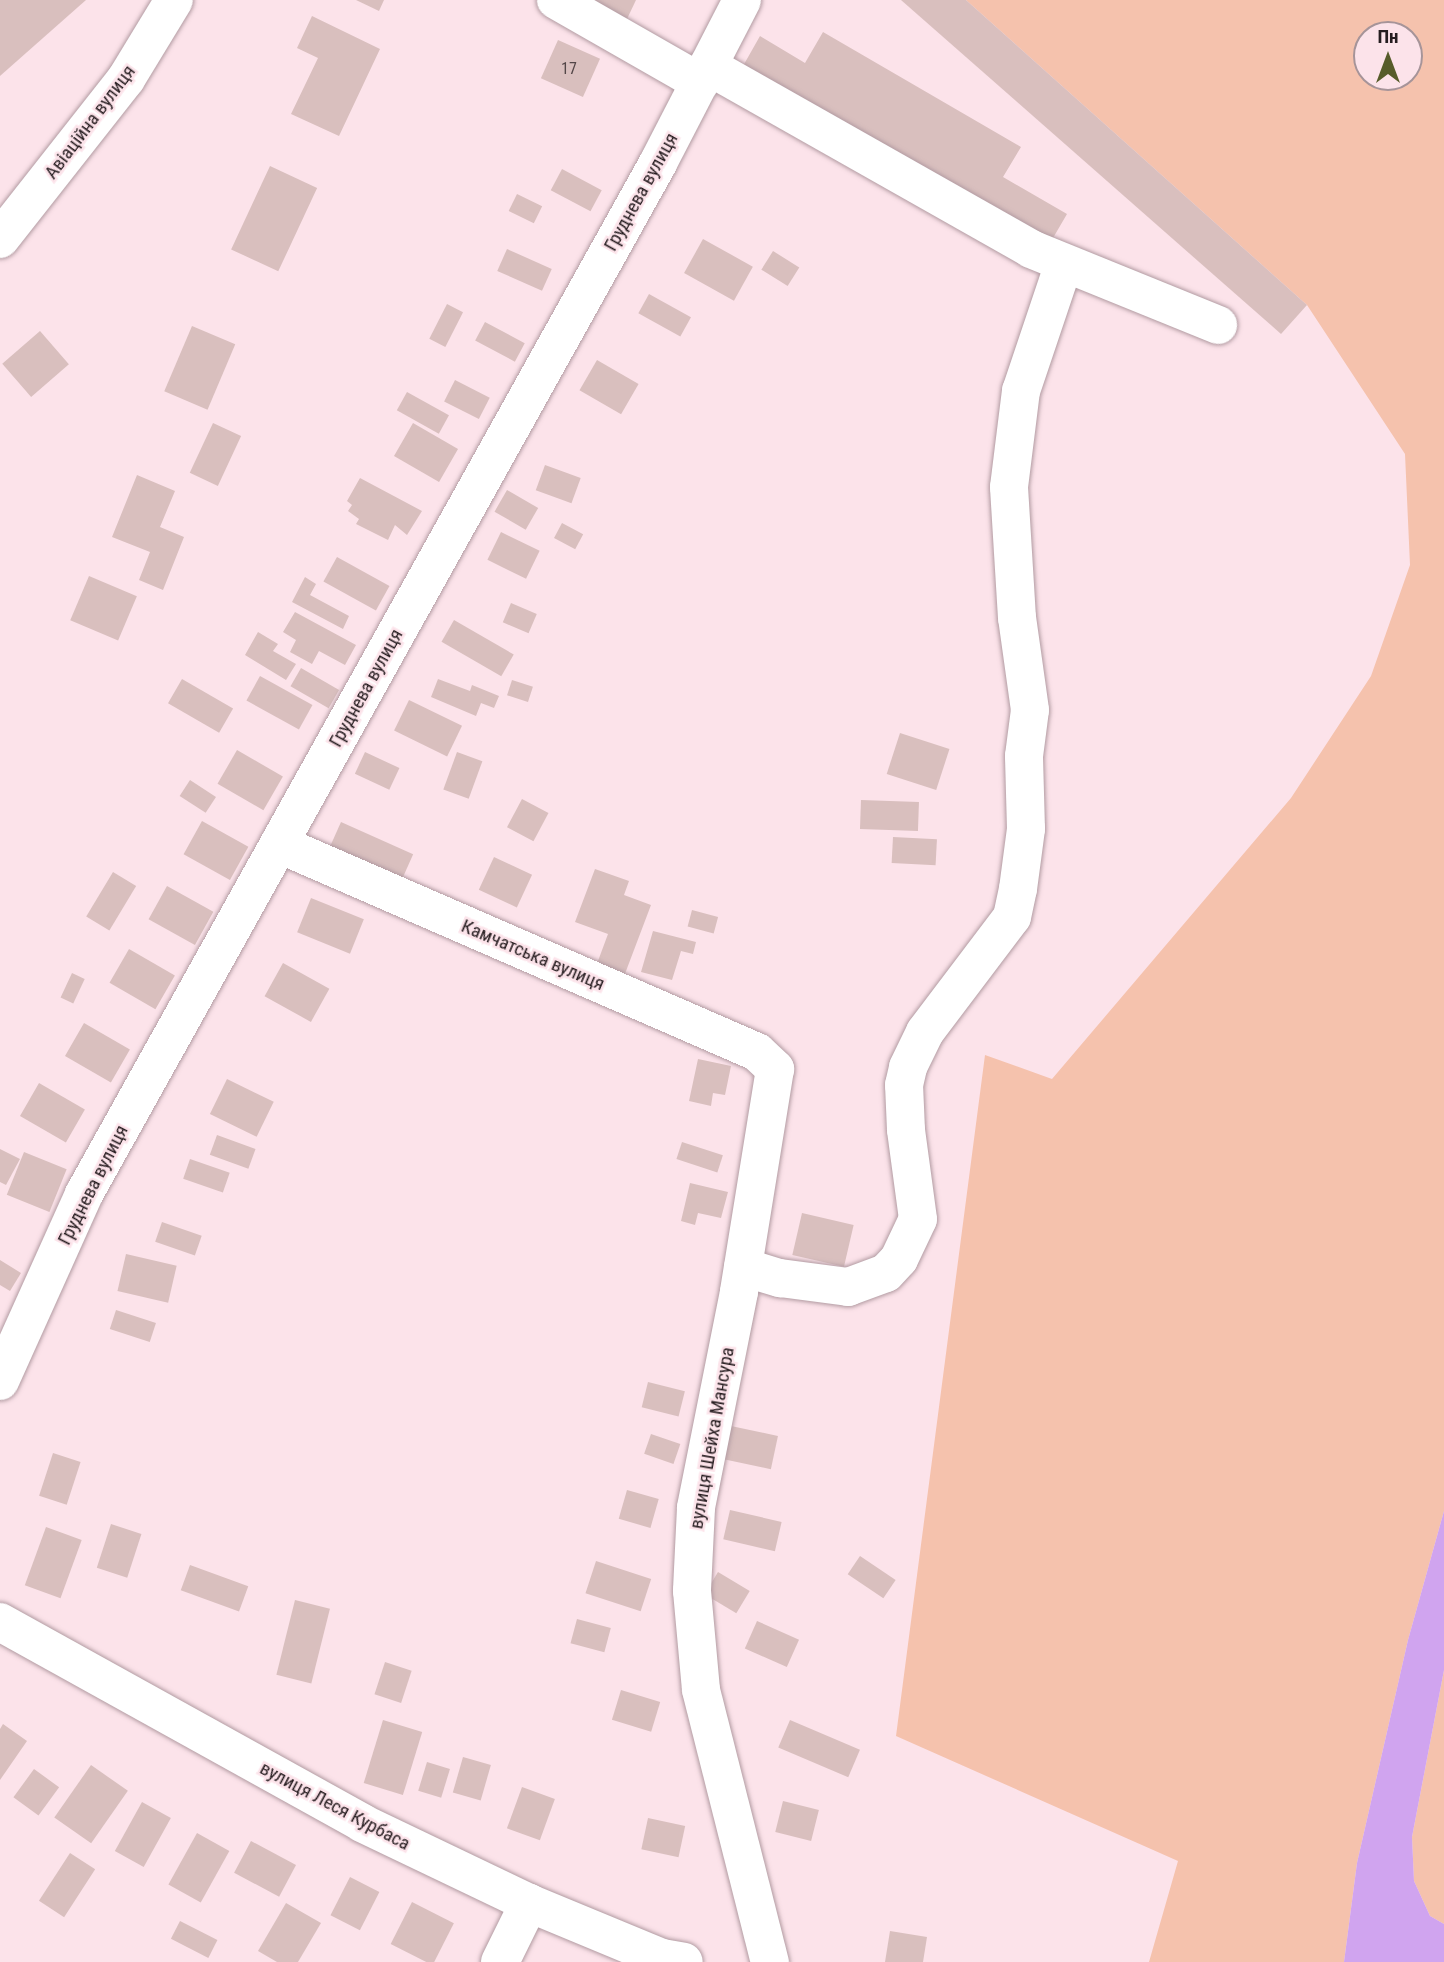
<!DOCTYPE html>
<meta charset="utf-8">
<style>
body{margin:0}
#map{position:relative;width:1444px;height:1962px;overflow:hidden;background:#fce3ea;font-family:"Roboto Condensed",sans-serif}
div>[style]{position:absolute}
.green>*{inset:0;background:#f5c2ad}
.water>*{inset:0;background:#d0a4ef}
.building>*{inset:0;background:#d9bfbe;transform-origin:0 0}
.roads{filter:drop-shadow(0 0 2px #b29ba2) drop-shadow(0 0 2px #b29ba2)}
.minor>*{height:38px;margin:-19px;padding:0 19px;transform-origin:19px;border-radius:19px;background:#fff}
span{translate:-50% -50%;white-space:nowrap;text-align:center;line-height:1.15;-webkit-text-stroke:5px #fce3ea;paint-order:stroke}
.number-label{font-size:16px;color:#534648}
.number-label span{-webkit-text-stroke-width:0}
.street-label{font-size:19px;color:#261d20}
.north{position:absolute;left:1353px;top:21px;width:70px;height:70px;box-sizing:border-box;background:#fce3ea;border:2px solid #a69499;border-radius:50%;rotate:0deg;font-size:19px;font-weight:700;line-height:28px;text-align:center;color:#261d20}
.north::after{content:'';display:block;margin:auto;width:24px;height:32px;background:#575c2a;clip-path:polygon(50% 0,100% 100%,50% 72%,0 100%)}
</style>
<div id="map">
<div class="green">
<div style="clip-path:polygon(evenodd,966px 0,1444px 0,1444px 1511px,1408px 1640px,1357px 1863px,1344px 1962px,1149px 1962px,1178px 1861px,896px 1736px,985px 1055px,1052px 1079px,1291px 798px,1371px 676px,1410px 565px,1405px 454px,1307px 305px,966px 0,1367px 35px,1409px 35px,1409px 77px,1367px 77px,1367px 35px)"></div>
<div style="clip-path:polygon(1444px 1670px,1444px 1924px,1430px 1916px,1414px 1881px,1412px 1837px)"></div>
</div>
<div class="water">
<div style="clip-path:polygon(1444px 1511px,1444px 1670px,1412px 1837px,1414px 1881px,1430px 1916px,1444px 1924px,1444px 1962px,1344px 1962px,1357px 1863px,1408px 1640px)"></div>
</div>
<div class="building">
<div style="clip-path:polygon(0 0,86px 0,0 76px)"></div>
<div style="clip-path:polygon(356px 0,384px 0,379px 11px)"></div>
<div style="clip-path:polygon(588px 0,636px 0,627px 19px)"></div>
<div style="clip-path:polygon(901px 0,966px 0,1307px 305px,1281px 334px)"></div>
<div style="clip-path:polygon(312px 16px,380px 49px,339px 136px,291px 114px,318px 58px,297px 48px)"></div>
<div style="clip-path:polygon(823px 32px,1021px 147px,1003px 177px,1067px 214px,1046px 250px,743px 66px,760px 36px,805px 63px)"></div>
<div style="left:558px;top:40px;width:46px;height:42px;rotate:24deg"></div>
<div style="left:270px;top:166px;width:52px;height:92px;rotate:25deg"></div>
<div style="left:562px;top:169px;width:45px;height:24px;rotate:28deg"></div>
<div style="left:517px;top:194px;width:28px;height:19px;rotate:26deg"></div>
<div style="left:703px;top:239px;width:57px;height:39px;rotate:29deg"></div>
<div style="left:507px;top:249px;width:49px;height:24px;rotate:24deg"></div>
<div style="left:773px;top:251px;width:31px;height:22px;rotate:32deg"></div>
<div style="left:649px;top:294px;width:48px;height:22px;rotate:29deg"></div>
<div style="left:447px;top:304px;width:18px;height:39px;rotate:27deg"></div>
<div style="left:485px;top:322px;width:45px;height:21px;rotate:28deg"></div>
<div style="left:192px;top:326px;width:47px;height:71px;rotate:23deg"></div>
<div style="left:40px;top:331px;width:44px;height:50px;rotate:49deg"></div>
<div style="left:597px;top:360px;width:48px;height:35px;rotate:30deg"></div>
<div style="left:455px;top:380px;width:39px;height:24px;rotate:27deg"></div>
<div style="left:407px;top:392px;width:48px;height:21px;rotate:29deg"></div>
<div style="left:213px;top:423px;width:31px;height:55px;rotate:25deg"></div>
<div style="left:413px;top:423px;width:52px;height:38px;rotate:30deg"></div>
<div style="left:545px;top:465px;width:38px;height:27px;rotate:20deg"></div>
<div style="clip-path:polygon(137px 475px,175px 491px,160px 527px,184px 537px,163px 590px,139px 580px,150px 552px,112px 537px)"></div>
<div style="clip-path:polygon(360px 478px,422px 511px,407px 535px,395px 525px,388px 540px,356px 524px,359px 519px,348px 511px,352px 505px,347px 501px)"></div>
<div style="left:507px;top:490px;width:36px;height:25px;rotate:30deg"></div>
<div style="left:562px;top:523px;width:24px;height:17px;rotate:28deg"></div>
<div style="left:501px;top:532px;width:43px;height:31px;rotate:26deg"></div>
<div style="left:337px;top:557px;width:60px;height:28px;rotate:29deg"></div>
<div style="left:89px;top:576px;width:52px;height:48px;rotate:23deg"></div>
<div style="clip-path:polygon(305px 577px,316px 584px,310px 595px,349px 616px,343px 629px,292px 602px)"></div>
<div style="left:511px;top:603px;width:28px;height:21px;rotate:23deg"></div>
<div style="clip-path:polygon(295px 612px,356px 645px,345px 665px,319px 651px,312px 664px,290px 652px,296px 640px,283px 632px)"></div>
<div style="left:454px;top:620px;width:69px;height:25px;rotate:30deg"></div>
<div style="clip-path:polygon(258px 632px,278px 644px,273px 651px,296px 664px,286px 680px,245px 655px)"></div>
<div style="left:301px;top:668px;width:44px;height:21px;rotate:30deg"></div>
<div style="left:260px;top:676px;width:60px;height:28px;rotate:29deg"></div>
<div style="left:182px;top:679px;width:59px;height:28px;rotate:30deg"></div>
<div style="clip-path:polygon(438px 679px,470px 691px,472px 685px,499px 696px,494px 708px,481px 703px,476px 716px,431px 697px)"></div>
<div style="left:512px;top:680px;width:22px;height:16px;rotate:18deg"></div>
<div style="left:409px;top:700px;width:59px;height:34px;rotate:26deg"></div>
<div style="left:900px;top:733px;width:52px;height:43px;rotate:18deg"></div>
<div style="left:237px;top:750px;width:53px;height:39px;rotate:30deg"></div>
<div style="left:365px;top:752px;width:38px;height:24px;rotate:25deg"></div>
<div style="left:457px;top:752px;width:27px;height:40px;rotate:20deg"></div>
<div style="left:190px;top:780px;width:31px;height:19px;rotate:33deg"></div>
<div style="left:522px;top:799px;width:30px;height:32px;rotate:28deg"></div>
<div style="left:861px;top:800px;width:58px;height:29px;rotate:2deg"></div>
<div style="left:202px;top:821px;width:53px;height:38px;rotate:29deg"></div>
<div style="left:341px;top:822px;width:79px;height:31px;rotate:24deg"></div>
<div style="left:893px;top:837px;width:44px;height:26px;rotate:3deg"></div>
<div style="left:494px;top:857px;width:42px;height:36px;rotate:25deg"></div>
<div style="clip-path:polygon(595px 869px,629px 881px,624px 895px,651px 905px,623px 979px,595px 969px,608px 934px,575px 922px)"></div>
<div style="left:113px;top:872px;width:27px;height:52px;rotate:31deg"></div>
<div style="left:167px;top:886px;width:53px;height:38px;rotate:29deg"></div>
<div style="left:311px;top:898px;width:57px;height:37px;rotate:22deg"></div>
<div style="left:692px;top:910px;width:27px;height:17px;rotate:15deg"></div>
<div style="clip-path:polygon(653px 931px,696px 942px,693px 954px,681px 951px,672px 980px,641px 972px)"></div>
<div style="left:129px;top:949px;width:53px;height:39px;rotate:30deg"></div>
<div style="left:283px;top:963px;width:53px;height:38px;rotate:29deg"></div>
<div style="left:72px;top:973px;width:14px;height:27px;rotate:25deg"></div>
<div style="left:84px;top:1023px;width:53px;height:38px;rotate:30deg"></div>
<div style="clip-path:polygon(698px 1059px,731px 1066px,725px 1095px,713px 1093px,711px 1106px,689px 1101px)"></div>
<div style="left:227px;top:1079px;width:52px;height:39px;rotate:26deg"></div>
<div style="left:39px;top:1083px;width:53px;height:38px;rotate:30deg"></div>
<div style="left:217px;top:1135px;width:41px;height:21px;rotate:20deg"></div>
<div style="left:682px;top:1142px;width:43px;height:18px;rotate:18deg"></div>
<div style="clip-path:polygon(0 1149px,20px 1159px,6px 1185px,0 1182px)"></div>
<div style="left:24px;top:1152px;width:46px;height:46px;rotate:22deg"></div>
<div style="left:190px;top:1159px;width:42px;height:21px;rotate:19deg"></div>
<div style="clip-path:polygon(690px 1183px,728px 1192px,721px 1218px,698px 1213px,695px 1225px,681px 1221px)"></div>
<div style="left:802px;top:1213px;width:53px;height:43px;rotate:13deg"></div>
<div style="left:162px;top:1222px;width:42px;height:21px;rotate:19deg"></div>
<div style="left:126px;top:1254px;width:52px;height:38px;rotate:13deg"></div>
<div style="clip-path:polygon(0 1260px,21px 1273px,10px 1291px,0 1285px)"></div>
<div style="left:116px;top:1310px;width:42px;height:20px;rotate:18deg"></div>
<div style="left:648px;top:1382px;width:38px;height:26px;rotate:14deg"></div>
<div style="left:731px;top:1426px;width:48px;height:34px;rotate:12deg"></div>
<div style="left:651px;top:1434px;width:31px;height:21px;rotate:19deg"></div>
<div style="left:53px;top:1453px;width:29px;height:45px;rotate:18deg"></div>
<div style="left:627px;top:1490px;width:33px;height:30px;rotate:16deg"></div>
<div style="left:730px;top:1510px;width:53px;height:30px;rotate:13deg"></div>
<div style="left:111px;top:1524px;width:32px;height:46px;rotate:18deg"></div>
<div style="left:46px;top:1527px;width:38px;height:62px;rotate:20deg"></div>
<div style="left:860px;top:1556px;width:43px;height:22px;rotate:34deg"></div>
<div style="left:596px;top:1561px;width:58px;height:34px;rotate:18deg"></div>
<div style="left:190px;top:1565px;width:62px;height:27px;rotate:20deg"></div>
<div style="left:718px;top:1572px;width:37px;height:26px;rotate:31deg"></div>
<div style="left:295px;top:1600px;width:36px;height:77px;rotate:14deg"></div>
<div style="left:577px;top:1619px;width:35px;height:25px;rotate:15deg"></div>
<div style="left:757px;top:1621px;width:46px;height:30px;rotate:24deg"></div>
<div style="left:385px;top:1662px;width:28px;height:34px;rotate:18deg"></div>
<div style="left:621px;top:1690px;width:41px;height:31px;rotate:17deg"></div>
<div style="left:383px;top:1720px;width:41px;height:66px;rotate:17deg"></div>
<div style="left:790px;top:1720px;width:76px;height:30px;rotate:23deg"></div>
<div style="clip-path:polygon(3px 1724px,27px 1741px,0 1780px,0 1729px)"></div>
<div style="left:463px;top:1757px;width:29px;height:37px;rotate:16deg"></div>
<div style="left:427px;top:1762px;width:24px;height:30px;rotate:17deg"></div>
<div style="left:91px;top:1765px;width:45px;height:64px;rotate:35deg"></div>
<div style="left:34px;top:1769px;width:31px;height:35px;rotate:36deg"></div>
<div style="left:522px;top:1787px;width:35px;height:44px;rotate:20deg"></div>
<div style="left:783px;top:1801px;width:37px;height:32px;rotate:14deg"></div>
<div style="left:142px;top:1802px;width:33px;height:56px;rotate:29deg"></div>
<div style="left:648px;top:1818px;width:38px;height:32px;rotate:12deg"></div>
<div style="left:197px;top:1833px;width:37px;height:59px;rotate:29deg"></div>
<div style="left:251px;top:1841px;width:51px;height:36px;rotate:28deg"></div>
<div style="left:70px;top:1853px;width:30px;height:57px;rotate:33deg"></div>
<div style="left:350px;top:1877px;width:33px;height:43px;rotate:27deg"></div>
<div style="left:412px;top:1902px;width:47px;height:47px;rotate:27deg"></div>
<div style="clip-path:polygon(286px 1903px,321px 1923px,298px 1962px,277px 1962px,258px 1951px)"></div>
<div style="left:180px;top:1921px;width:42px;height:20px;rotate:27deg"></div>
<div style="clip-path:polygon(890px 1931px,927px 1937px,923px 1962px,885px 1962px)"></div>
</div>
<div class="roads">
<div class="minor">
<div style="left:556px;top:0;width:166px;rotate:29.7deg"></div>
<div style="left:708px;top:66px;width:371px;rotate:29.5deg"></div>
<div style="left:1031px;top:249px;width:202px;rotate:22.1deg"></div>
<div style="left:0;top:239px;width:204px;rotate:-51.8deg"></div>
<div style="left:126px;top:79px;width:92px;rotate:-58.7deg"></div>
<div style="left:279px;top:844px;width:521px;rotate:23.52deg"></div>
<div style="left:757px;top:1052px;width:25px;rotate:43deg"></div>
<div style="left:775px;top:1069px;width:226px;rotate:99.2deg"></div>
<div style="left:739px;top:1292px;width:220px;rotate:101.3deg"></div>
<div style="left:696px;top:1508px;width:83px;rotate:92.8deg"></div>
<div style="left:692px;top:1591px;width:99px;rotate:84.8deg"></div>
<div style="left:701px;top:1690px;width:281px;rotate:75.8deg"></div>
<div style="left:743px;top:1267px;width:39px;rotate:17deg"></div>
<div style="left:780px;top:1278px;width:69px;rotate:7.5deg"></div>
<div style="left:848px;top:1287px;width:40px;rotate:-20.2deg"></div>
<div style="left:886px;top:1273px;width:19px;rotate:-47deg"></div>
<div style="left:899px;top:1259px;width:44px;rotate:-64.6deg"></div>
<div style="left:918px;top:1219px;width:90px;rotate:-97.7deg"></div>
<div style="left:906px;top:1130px;width:45px;rotate:-92.5deg"></div>
<div style="left:904px;top:1085px;width:18px;rotate:-77deg"></div>
<div style="left:908px;top:1067px;width:39px;rotate:-64deg"></div>
<div style="left:925px;top:1032px;width:144px;rotate:-52.9deg"></div>
<div style="left:1012px;top:917px;width:29px;rotate:-78deg"></div>
<div style="left:1018px;top:889px;width:61px;rotate:-82.4deg"></div>
<div style="left:1026px;top:829px;width:73px;rotate:-91.6deg"></div>
<div style="left:1024px;top:756px;width:46px;rotate:-82.6deg"></div>
<div style="left:1030px;top:710px;width:93px;rotate:-98deg"></div>
<div style="left:1017px;top:618px;width:131px;rotate:-93.5deg"></div>
<div style="left:1009px;top:487px;width:97px;rotate:-82.9deg"></div>
<div style="left:1021px;top:391px;width:135px;rotate:-71.4deg"></div>
<div style="left:0;top:1381px;width:205px;rotate:-65.8deg"></div>
<div style="left:84px;top:1194px;width:1180px;rotate:-60.89deg"></div>
<div style="left:658px;top:163px;width:183px;rotate:-62.7deg"></div>
<div style="left:0;top:1622px;width:414px;rotate:29deg"></div>
<div style="left:362px;top:1823px;width:185px;rotate:25.6deg"></div>
<div style="left:529px;top:1903px;width:144px;rotate:22.5deg"></div>
<div style="left:662px;top:1958px;width:22px;rotate:10deg"></div>
<div style="left:500px;top:1962px;width:66px;rotate:-63.8deg"></div>
</div>
</div>
<div class="number-label">
<span style="left:569px;top:69px">17</span>
</div>
<div class="street-label">
<span style="left:90px;top:122px;rotate:-53deg">Авіаційна вулиця</span>
<span style="left:641px;top:192px;rotate:-61deg">Груднева вулиця</span>
<span style="left:366px;top:688px;rotate:-61deg">Груднева вулиця</span>
<span style="left:533px;top:955px;rotate:23deg">Камчатська вулиця</span>
<span style="left:93px;top:1185px;rotate:-63deg">Груднева вулиця</span>
<span style="left:712px;top:1438px;rotate:-80deg">вулиця Шейха Мансура</span>
<span style="left:335px;top:1806px;rotate:28deg">вулиця Леся Курбаса</span>
</div>
<div class="north">Пн</div>
</div>
